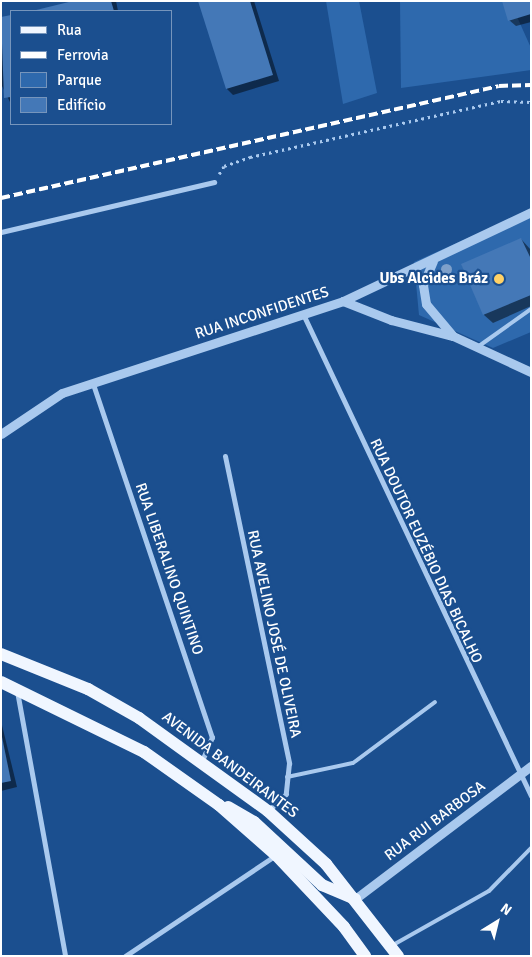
<!DOCTYPE html>
<meta charset="utf-8">
<style>
body{margin:0}
#map{position:relative;width:532px;height:957px;overflow:hidden;background:#1b4f8f;font-family:Signika,sans-serif}
div>[style]{position:absolute}
.green>*{inset:0;background:#2e69ad}
.shadow>*{inset:0;background:#0007}
.building>*{inset:0;background:#4478b7}
.path>*{height:2.5px;margin-top:-1.25px;transform-origin:0;background:repeating-linear-gradient(90deg,#a9c9ee 0 2.5px,transparent 0 6.5px)}
.service>*{height:4px;margin:-2px;padding:0 2px;transform-origin:2px;border-radius:2px;background:#a9c9ee}
.minor>*{height:5px;margin:-2.5px;padding:0 2.5px;transform-origin:2.5px;border-radius:2.5px;background:#a9c9ee}
.tertiary>*{height:9px;margin:-4.5px;padding:0 4.5px;transform-origin:4.5px;border-radius:4.5px;background:#a9c9ee}
.primary>*{height:12px;margin:-6px;padding:0 6px;transform-origin:6px;border-radius:6px;background:#f0f6ff}
.rail>*{height:4px;margin-top:-2px;transform-origin:0;background:repeating-linear-gradient(90deg,#fff 0 9px,transparent 0 13px)}
.trees>*{width:11px;height:11px;margin:-5.5px;border-radius:50%;background:#7ea0ca}
.dots>*{width:14px;height:14px;translate:-50% -50%;box-sizing:border-box;border:2px solid #1b4f8f;border-radius:50%}
span{translate:-50% -50%;white-space:nowrap;text-align:center;line-height:1.15;-webkit-text-stroke:4.5px #1b4f8f;paint-order:stroke}
.poi-label{font-size:15px;color:#fff;font-weight:700}
.right{translate:-100% -50%;text-align:right}
.street-label{font-size:15px;color:#fff}
.frame{position:absolute;inset:0;border:2px solid #fff;pointer-events:none}
.legend{position:absolute;left:10px;top:10px;width:162px;height:115px;box-sizing:border-box;background:#1b4f8f;border:1px solid #7695bc;margin:0;padding:6px 9px;list-style:none;font-size:15px;color:#fff}
.legend li{display:flex;align-items:center;gap:10px;height:25px}
.legend b{width:25px;border:1px solid #7695bc}
.north{position:absolute;left:472px;top:897px;width:50px;height:50px;-webkit-text-stroke:4px #1b4f8f;paint-order:stroke;rotate:36deg;font-size:14px;font-weight:700;line-height:20px;text-align:center;color:#fff}
.north::after{content:'';display:block;margin:auto;width:18px;height:22px;background:#fff;clip-path:polygon(50% 0,100% 100%,50% 72%,0 100%)}
</style>
<div id="map">
<div class="green">
<div style="clip-path:polygon(326px 1px,359px 1px,377px 93px,343px 104px)"></div>
<div style="clip-path:polygon(400px 1px,510px 1px,531px 48px,531px 70px,401px 88px)"></div>
<div style="clip-path:polygon(531px 210px,531px 332px,493px 348px,419px 315px,414px 262px)"></div>
</div>
<div class="shadow">
<div style="clip-path:polygon(78px 1px,116px 1px,118px 11px,34px 11px)"></div>
<div style="clip-path:polygon(200px 1px,254px 1px,279px 81px,233px 95px,227px 89px)"></div>
<div style="clip-path:polygon(531px 1px,531px 22px,516px 26px,509px 20px)"></div>
<div style="clip-path:polygon(11px 16px,11px 104px,1px 84px,1px 19px)"></div>
<div style="clip-path:polygon(521px 239px,531px 250px,531px 306px,493px 323px,484px 315px,462px 265px)"></div>
<div style="clip-path:polygon(1px 721px,17px 787px,1px 791px)"></div>
</div>
<div class="building">
<div style="clip-path:polygon(73px 1px,111px 1px,114px 11px,32px 11px)"></div>
<div style="clip-path:polygon(198px 1px,250px 1px,273px 75px,226px 89px)"></div>
<div style="clip-path:polygon(502px 1px,531px 1px,531px 14px,508px 21px)"></div>
<div style="clip-path:polygon(11px 15px,11px 97px,4px 98px,1px 17px)"></div>
<div style="clip-path:polygon(521px 238px,531px 259px,531px 295px,483px 315px,461px 264px)"></div>
<div style="clip-path:polygon(1px 732px,11px 781px,1px 783px)"></div>
</div>
<div class="path">
<div style="left:219px;top:174px;width:9px;rotate:-58deg"></div>
<div style="left:224px;top:166px;width:28px;rotate:-19deg"></div>
<div style="left:250px;top:157px;width:257px;rotate:-12.6deg"></div>
<div style="left:501px;top:101px;width:30px;rotate:2deg"></div>
</div>
<div class="service">
<div style="left:479px;top:346px;width:64px;rotate:-35.4deg"></div>
<div style="left:287px;top:777px;width:67px;rotate:-12deg"></div>
<div style="left:353px;top:763px;width:102px;rotate:-36.6deg"></div>
<div style="left:393px;top:945px;width:110px;rotate:-29.4deg"></div>
<div style="left:489px;top:891px;width:60px;rotate:-45.7deg"></div>
</div>
<div class="minor">
<div style="left:1px;top:232px;width:219px;rotate:-13.2deg"></div>
<div style="left:303px;top:314px;width:533px;rotate:64.68deg"></div>
<div style="left:93px;top:384px;width:373px;rotate:71.4deg"></div>
<div style="left:212px;top:737px;width:26px;rotate:113deg"></div>
<div style="left:225px;top:456px;width:314px;rotate:78.2deg"></div>
<div style="left:289px;top:763px;width:31px;rotate:96deg"></div>
<div style="left:286px;top:794px;width:25px;rotate:137deg"></div>
<div style="left:17px;top:691px;width:269px;rotate:79.7deg"></div>
<div style="left:125px;top:956px;width:182px;rotate:-33.8deg"></div>
</div>
<div class="tertiary">
<div style="left:433px;top:261px;width:26px;rotate:113deg"></div>
<div style="left:423px;top:285px;width:19px;rotate:81deg"></div>
<div style="left:426px;top:304px;width:42px;rotate:49.8deg"></div>
<div style="left:343px;top:301px;width:52px;rotate:21.6deg"></div>
<div style="left:391px;top:320px;width:64px;rotate:14.5deg"></div>
<div style="left:453px;top:336px;width:86px;rotate:24.8deg"></div>
<div style="left:1px;top:434px;width:73px;rotate:-33.9deg"></div>
<div style="left:62px;top:393px;width:296px;rotate:-18.1deg"></div>
<div style="left:343px;top:301px;width:208px;rotate:-25.3deg"></div>
<div style="left:355px;top:899px;width:221px;rotate:-37.1deg"></div>
</div>
<div class="primary">
<div style="left:1px;top:654px;width:94px;rotate:21.9deg"></div>
<div style="left:88px;top:689px;width:59px;rotate:29.6deg"></div>
<div style="left:139px;top:718px;width:159px;rotate:35.8deg"></div>
<div style="left:268px;top:811px;width:79px;rotate:42.4deg"></div>
<div style="left:326px;top:864px;width:117px;rotate:52deg"></div>
<div style="left:1px;top:682px;width:159px;rotate:26.1deg"></div>
<div style="left:144px;top:752px;width:92px;rotate:35.2deg"></div>
<div style="left:219px;top:805px;width:76px;rotate:41.3deg"></div>
<div style="left:276px;top:855px;width:99px;rotate:46.6deg"></div>
<div style="left:344px;top:927px;width:36px;rotate:54deg"></div>
<div style="left:228px;top:807px;width:30px;rotate:30deg"></div>
<div style="left:254px;top:822px;width:93px;rotate:42.8deg"></div>
<div style="left:322px;top:885px;width:36px;rotate:23deg"></div>
</div>
<div class="rail">
<div style="left:1px;top:198px;width:510px;rotate:-12.67deg"></div>
<div style="left:499px;top:86px;width:32px;rotate:-2deg"></div>
</div>
<div class="trees">
<div style="left:446px;top:269px"></div>
</div>
<div class="dots">
<div style="left:499px;top:279px;background:#ffd166"></div>
</div>
<div class="poi-label">
<span class="right" style="left:488px;top:279px">Ubs Alcides Bráz</span>
</div>
<div class="street-label">
<span style="left:262px;top:313px;rotate:-18deg">RUA INCONFIDENTES</span>
<span style="left:426px;top:551px;rotate:65deg">RUA DOUTOR EUZÉBIO DIAS BICALHO</span>
<span style="left:169px;top:569px;rotate:71deg">RUA LIBERALINO QUINTINO</span>
<span style="left:274px;top:634px;rotate:78deg">RUA AVELINO JOSÉ DE OLIVEIRA</span>
<span style="left:230px;top:765px;rotate:37deg">AVENIDA BANDEIRANTES</span>
<span style="left:435px;top:821px;rotate:-37deg">RUA RUI BARBOSA</span>
</div>
<div class="frame"></div>
<ul class="legend">
<li><b style="height:6px;background:#f0f6ff"></b>Rua</li>
<li><b style="height:6px;background:#fff"></b>Ferrovia</li>
<li><b style="height:14px;background:#2e69ad"></b>Parque</li>
<li><b style="height:14px;background:#4478b7"></b>Edifício</li>
</ul>
<div class="north">N</div>
</div>
